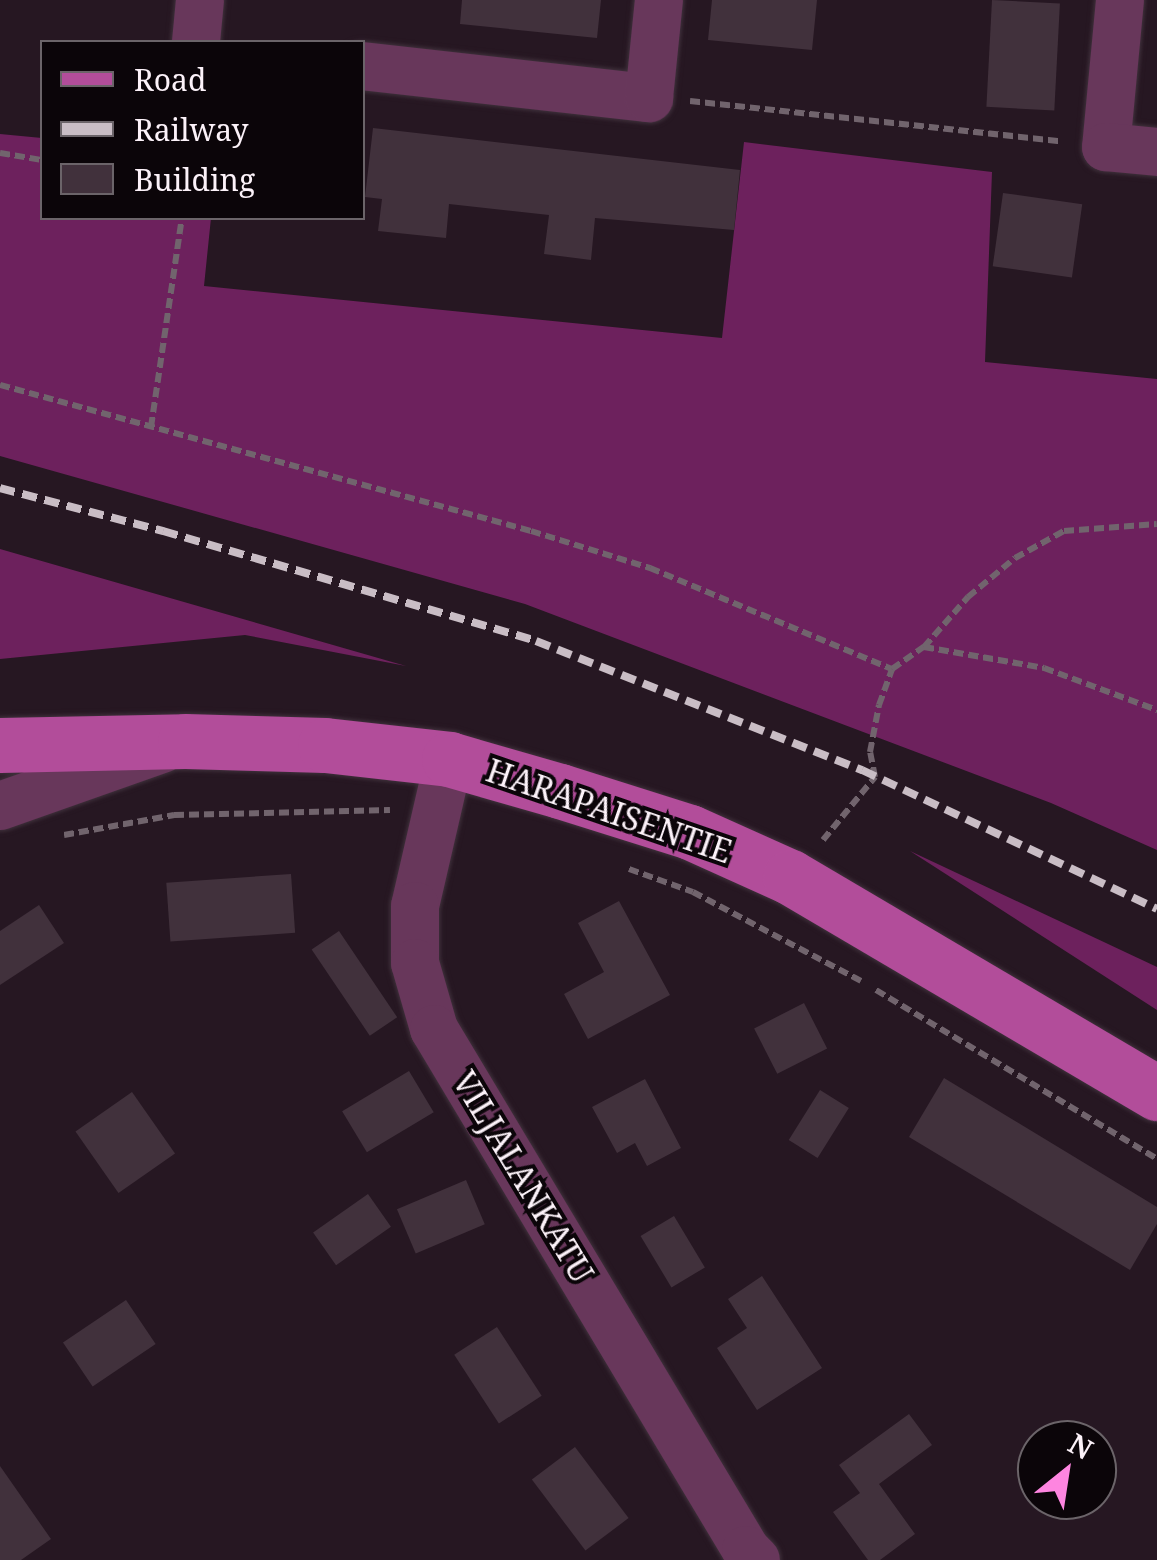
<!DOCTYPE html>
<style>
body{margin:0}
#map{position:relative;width:1157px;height:1560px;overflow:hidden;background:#261722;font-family:"Noto Serif",serif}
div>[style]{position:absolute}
.forest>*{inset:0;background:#6d215d}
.building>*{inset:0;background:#41313c;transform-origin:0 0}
.path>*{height:6px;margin-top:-3px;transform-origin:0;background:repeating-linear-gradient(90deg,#71646d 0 10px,transparent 0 15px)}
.roads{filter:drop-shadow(0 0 2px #40313c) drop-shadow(0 0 2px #40313c)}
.minor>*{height:48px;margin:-24px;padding:0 24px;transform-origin:24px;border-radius:24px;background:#68375b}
.major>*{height:55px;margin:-27.5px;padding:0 27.5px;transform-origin:27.5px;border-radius:27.5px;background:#b24d9a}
.rail>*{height:8px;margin-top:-4px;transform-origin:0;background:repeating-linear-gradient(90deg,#c9bdc5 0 15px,transparent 0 23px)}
span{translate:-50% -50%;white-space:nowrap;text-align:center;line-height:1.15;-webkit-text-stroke:8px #0b0509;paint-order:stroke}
.street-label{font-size:32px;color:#fcf2f9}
.legend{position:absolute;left:40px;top:40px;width:325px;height:180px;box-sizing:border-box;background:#0b0509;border:2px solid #6b6469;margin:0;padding:12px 18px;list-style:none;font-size:30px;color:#fcf2f9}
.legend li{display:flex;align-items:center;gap:20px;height:50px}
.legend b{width:50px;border:2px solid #6b6469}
.north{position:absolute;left:1017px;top:1420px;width:100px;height:100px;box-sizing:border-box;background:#0b0509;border:2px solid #6b6469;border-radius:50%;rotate:30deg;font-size:28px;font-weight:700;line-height:40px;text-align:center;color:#fcf2f9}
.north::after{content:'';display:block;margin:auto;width:35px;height:45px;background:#fe85e0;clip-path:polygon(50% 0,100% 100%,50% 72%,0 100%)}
</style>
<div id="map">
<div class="forest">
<div style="clip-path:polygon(0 134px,42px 138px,42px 218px,211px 218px,204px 286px,722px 338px,744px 142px,992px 172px,985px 362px,1157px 379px,1157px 850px,1051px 803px,525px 604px,0 456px)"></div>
<div style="clip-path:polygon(0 549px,406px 666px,245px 635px,0 659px)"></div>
<div style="clip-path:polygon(910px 851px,1157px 967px,1157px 1010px)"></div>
</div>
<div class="building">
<div style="clip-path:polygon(462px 0,601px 0,597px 38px,460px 24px)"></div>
<div style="clip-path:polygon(712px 0,817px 0,812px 50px,708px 40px)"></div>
<div style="left:992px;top:0;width:68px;height:107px;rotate:3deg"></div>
<div style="clip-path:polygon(373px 128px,740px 170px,734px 230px,595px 218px,591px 260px,544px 254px,549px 215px,449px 204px,446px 238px,378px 231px,382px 199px,365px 197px)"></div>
<div style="left:1003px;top:193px;width:80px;height:74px;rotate:8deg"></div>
<div style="left:291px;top:874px;width:59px;height:125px;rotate:86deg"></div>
<div style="clip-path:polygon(619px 901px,670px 995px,588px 1039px,564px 994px,604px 972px,578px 923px)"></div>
<div style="clip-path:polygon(39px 905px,64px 943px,0 985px,0 931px)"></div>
<div style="left:339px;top:931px;width:104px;height:33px;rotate:56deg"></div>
<div style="left:804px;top:1003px;width:51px;height:56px;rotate:63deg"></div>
<div style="left:409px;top:1071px;width:48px;height:78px;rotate:59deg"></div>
<div style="clip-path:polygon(944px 1078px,1157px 1207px,1157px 1224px,1130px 1270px,909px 1137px)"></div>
<div style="clip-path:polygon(645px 1079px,681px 1148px,647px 1166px,635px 1143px,617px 1153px,592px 1107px)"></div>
<div style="left:820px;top:1090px;width:34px;height:59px;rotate:32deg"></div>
<div style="left:132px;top:1092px;width:75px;height:69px;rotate:55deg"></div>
<div style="left:466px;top:1180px;width:48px;height:75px;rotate:67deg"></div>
<div style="left:368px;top:1194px;width:40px;height:67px;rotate:55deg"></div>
<div style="left:674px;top:1216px;width:60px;height:39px;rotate:59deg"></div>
<div style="clip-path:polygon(762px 1276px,822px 1368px,757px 1410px,717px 1348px,747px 1328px,728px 1299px)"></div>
<div style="left:126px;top:1300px;width:53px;height:76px;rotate:56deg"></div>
<div style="left:497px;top:1327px;width:82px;height:51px;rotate:57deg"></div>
<div style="clip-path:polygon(909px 1414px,932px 1445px,879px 1484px,915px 1534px,880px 1560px,868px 1560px,833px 1512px,860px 1493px,839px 1465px)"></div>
<div style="left:575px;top:1447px;width:89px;height:54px;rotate:53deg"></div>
<div style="clip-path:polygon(0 1466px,51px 1539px,21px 1560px,0 1560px)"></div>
</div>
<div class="path">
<div style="left:690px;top:101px;width:372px;rotate:6.2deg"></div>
<div style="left:0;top:153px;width:43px;rotate:9.5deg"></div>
<div style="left:0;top:385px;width:551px;rotate:15.37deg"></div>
<div style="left:531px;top:531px;width:125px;rotate:17.3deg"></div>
<div style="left:650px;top:568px;width:262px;rotate:22.7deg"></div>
<div style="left:892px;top:669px;width:39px;rotate:-35deg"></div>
<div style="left:924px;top:647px;width:67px;rotate:-48.7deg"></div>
<div style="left:968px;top:597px;width:61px;rotate:-39.7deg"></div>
<div style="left:1015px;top:558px;width:56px;rotate:-28.9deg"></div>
<div style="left:1064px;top:531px;width:93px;rotate:-4.3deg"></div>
<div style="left:151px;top:427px;width:211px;rotate:-81.6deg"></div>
<div style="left:924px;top:647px;width:122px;rotate:9.9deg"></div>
<div style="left:1044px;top:668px;width:121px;rotate:20.4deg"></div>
<div style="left:64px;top:835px;width:112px;rotate:-10.3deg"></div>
<div style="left:174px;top:815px;width:216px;rotate:-1.3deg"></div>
<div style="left:823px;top:840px;width:82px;rotate:-50.5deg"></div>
<div style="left:875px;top:777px;width:25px;rotate:-101deg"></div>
<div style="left:870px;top:752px;width:48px;rotate:-79.2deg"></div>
<div style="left:879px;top:705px;width:38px;rotate:-70deg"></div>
<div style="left:629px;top:869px;width:68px;rotate:19.8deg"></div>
<div style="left:693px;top:892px;width:190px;rotate:27.9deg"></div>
<div style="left:876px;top:990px;width:328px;rotate:31deg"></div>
</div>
<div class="roads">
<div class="minor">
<div style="left:1120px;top:0;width:148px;rotate:95.4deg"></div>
<div style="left:1106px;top:147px;width:51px;rotate:5.6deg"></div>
<div style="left:196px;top:42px;width:42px;rotate:-84.6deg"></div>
<div style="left:362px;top:66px;width:289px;rotate:6.4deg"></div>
<div style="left:649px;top:98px;width:99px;rotate:-84.2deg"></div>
<div style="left:449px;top:759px;width:151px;rotate:103deg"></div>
<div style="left:415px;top:906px;width:57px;rotate:90deg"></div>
<div style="left:415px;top:963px;width:69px;rotate:73.9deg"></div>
<div style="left:434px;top:1029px;width:607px;rotate:59.08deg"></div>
<div style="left:746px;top:1550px;width:14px;rotate:45deg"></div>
<div style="left:0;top:806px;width:172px;rotate:-19.4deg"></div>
</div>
<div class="major">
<div style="left:0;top:745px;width:185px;rotate:-1.2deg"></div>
<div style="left:185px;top:741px;width:140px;rotate:1.6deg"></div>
<div style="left:325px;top:745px;width:125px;rotate:6.4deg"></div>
<div style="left:449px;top:759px;width:116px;rotate:16.1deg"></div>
<div style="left:560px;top:791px;width:136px;rotate:17.5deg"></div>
<div style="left:690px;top:832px;width:110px;rotate:24.2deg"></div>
<div style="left:790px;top:877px;width:426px;rotate:30.5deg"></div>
</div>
</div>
<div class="rail">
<div style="left:0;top:488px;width:169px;rotate:14.8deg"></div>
<div style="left:163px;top:531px;width:389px;rotate:16.4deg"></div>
<div style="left:536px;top:641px;width:351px;rotate:21.6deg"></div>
<div style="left:862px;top:770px;width:326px;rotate:25.2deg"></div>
</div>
<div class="street-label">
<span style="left:609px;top:811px;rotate:19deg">HARAPAISENTIE</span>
<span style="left:523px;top:1177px;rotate:59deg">VILJALANKATU</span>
</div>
<ul class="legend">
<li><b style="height:12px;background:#b24d9a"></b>Road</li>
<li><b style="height:12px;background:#c9bdc5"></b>Railway</li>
<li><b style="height:28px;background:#41313c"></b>Building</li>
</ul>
<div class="north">N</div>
</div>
